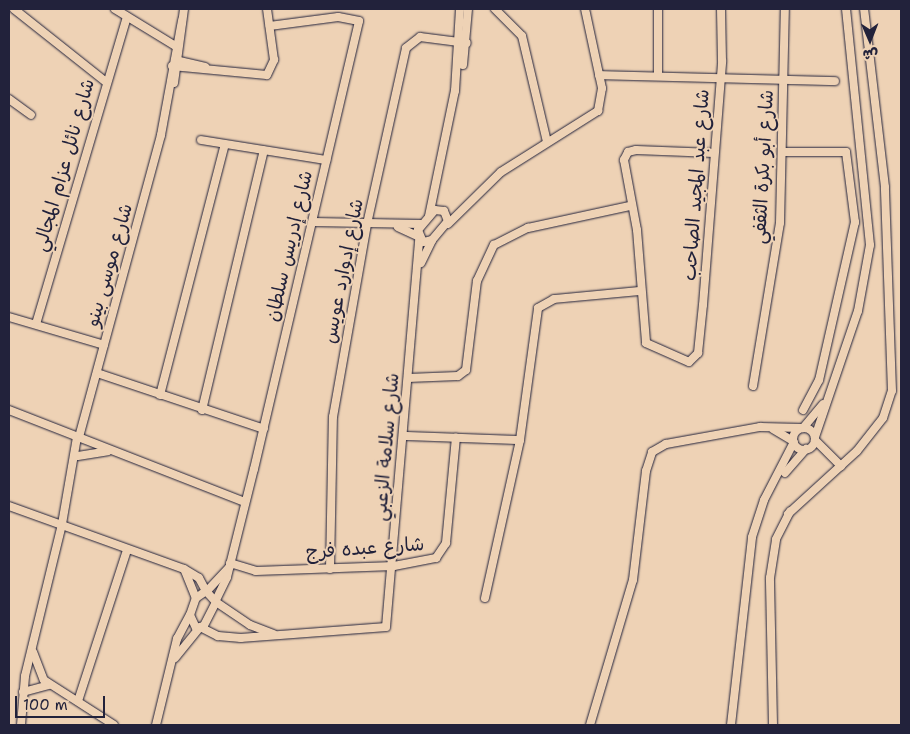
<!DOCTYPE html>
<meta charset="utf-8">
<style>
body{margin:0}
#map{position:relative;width:910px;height:734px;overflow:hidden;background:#eed2b5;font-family:"Shantell Sans","Playpen Sans Arabic",sans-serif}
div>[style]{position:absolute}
.roads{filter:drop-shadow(0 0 1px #22223b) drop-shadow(0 0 1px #22223b)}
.minor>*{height:8px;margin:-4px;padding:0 4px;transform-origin:4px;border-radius:4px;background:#eed2b5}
.minor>.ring{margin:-4px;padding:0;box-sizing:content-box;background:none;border:8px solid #eed2b5;border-radius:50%}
span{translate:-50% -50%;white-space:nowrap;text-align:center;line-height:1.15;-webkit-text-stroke:4px #eed2b5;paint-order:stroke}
.street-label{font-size:19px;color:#22223b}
.frame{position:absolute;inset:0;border:10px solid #22223b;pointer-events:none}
.north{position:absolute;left:845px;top:15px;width:50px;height:50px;-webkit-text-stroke:4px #eed2b5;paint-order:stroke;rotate:179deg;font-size:14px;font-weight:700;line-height:20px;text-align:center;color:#22223b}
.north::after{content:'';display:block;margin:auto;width:18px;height:22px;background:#22223b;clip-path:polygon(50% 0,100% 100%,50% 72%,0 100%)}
.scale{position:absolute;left:15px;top:696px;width:90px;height:22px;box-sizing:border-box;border:2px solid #22223b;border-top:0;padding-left:6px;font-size:15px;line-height:18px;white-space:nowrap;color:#22223b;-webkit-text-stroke:4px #eed2b5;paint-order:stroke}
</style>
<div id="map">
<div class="roads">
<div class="minor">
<div style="left:14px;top:9px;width:116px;rotate:38.4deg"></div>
<div style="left:115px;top:9px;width:73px;rotate:31.5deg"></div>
<div style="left:495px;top:9px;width:38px;rotate:45deg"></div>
<div style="left:522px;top:36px;width:109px;rotate:76.7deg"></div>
<div style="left:658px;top:9px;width:65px;rotate:90deg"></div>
<div style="left:175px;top:60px;width:31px;rotate:13deg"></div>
<div style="left:463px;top:65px;width:56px;rotate:-84.9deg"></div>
<div style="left:172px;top:66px;width:95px;rotate:5.4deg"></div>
<div style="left:267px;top:75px;width:17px;rotate:-65deg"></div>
<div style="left:274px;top:60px;width:51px;rotate:-97.8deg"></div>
<div style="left:599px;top:75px;width:236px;rotate:1.5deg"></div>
<div style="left:174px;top:83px;width:75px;rotate:-82.3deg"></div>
<div style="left:9px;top:99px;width:27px;rotate:36deg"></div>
<div style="left:201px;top:140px;width:127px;rotate:9.1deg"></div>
<div style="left:784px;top:152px;width:62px"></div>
<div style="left:846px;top:152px;width:71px;rotate:82.7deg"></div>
<div style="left:855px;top:222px;width:162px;rotate:102.8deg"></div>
<div style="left:819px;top:380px;width:34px;rotate:118deg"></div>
<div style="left:714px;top:153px;width:78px;rotate:-177.8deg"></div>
<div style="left:636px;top:150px;width:8px;rotate:166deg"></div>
<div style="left:628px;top:152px;width:9px;rotate:117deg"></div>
<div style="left:624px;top:160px;width:71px;rotate:79.5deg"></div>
<div style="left:637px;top:230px;width:113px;rotate:85.4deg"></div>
<div style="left:646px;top:343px;width:47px;rotate:23.8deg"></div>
<div style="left:689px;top:362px;width:13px;rotate:-45deg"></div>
<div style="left:698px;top:353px;width:48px;rotate:-84.1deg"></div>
<div style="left:703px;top:305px;width:245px;rotate:-85.5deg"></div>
<div style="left:722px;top:61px;width:52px;rotate:-91.1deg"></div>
<div style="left:435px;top:210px;width:9px;rotate:6deg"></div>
<div style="left:444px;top:211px;width:11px;rotate:68deg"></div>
<div style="left:448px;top:221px;width:25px;rotate:130deg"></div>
<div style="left:432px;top:240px;width:9px;rotate:167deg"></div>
<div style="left:423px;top:242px;width:13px;rotate:-113deg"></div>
<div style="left:418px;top:230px;width:26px;rotate:-50deg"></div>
<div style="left:429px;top:216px;width:128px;rotate:-78.3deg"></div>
<div style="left:455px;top:91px;width:82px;rotate:-86.5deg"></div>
<div style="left:313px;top:222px;width:108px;rotate:1.1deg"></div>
<div style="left:448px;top:224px;width:74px;rotate:-44.5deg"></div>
<div style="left:501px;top:172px;width:115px;rotate:-32.2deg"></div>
<div style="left:598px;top:111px;width:23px;rotate:-80deg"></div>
<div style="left:602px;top:88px;width:81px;rotate:-102.1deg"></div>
<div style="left:398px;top:227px;width:21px;rotate:25deg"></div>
<div style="left:421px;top:263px;width:25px;rotate:-64deg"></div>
<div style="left:9px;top:317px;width:99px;rotate:16.4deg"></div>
<div style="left:36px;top:324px;width:320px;rotate:-73.5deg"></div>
<div style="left:97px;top:373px;width:176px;rotate:18.5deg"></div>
<div style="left:408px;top:378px;width:50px;rotate:-2.3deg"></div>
<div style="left:458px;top:376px;width:10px;rotate:-37deg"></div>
<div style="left:466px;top:370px;width:90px;rotate:-83deg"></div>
<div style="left:477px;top:281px;width:40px;rotate:-65deg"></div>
<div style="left:494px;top:245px;width:38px;rotate:-27deg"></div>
<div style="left:528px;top:228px;width:104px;rotate:-12.2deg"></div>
<div style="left:753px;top:386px;width:165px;rotate:-80.6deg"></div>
<div style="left:780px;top:223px;width:214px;rotate:-88.7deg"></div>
<div style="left:160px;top:395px;width:259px;rotate:-75.5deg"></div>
<div style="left:9px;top:410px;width:253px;rotate:21.3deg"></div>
<div style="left:202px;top:410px;width:267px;rotate:-76.6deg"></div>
<div style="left:803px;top:428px;width:31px;rotate:-50deg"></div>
<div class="ring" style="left:793px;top:428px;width:14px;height:14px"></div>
<div style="left:773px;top:429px;width:23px;rotate:31deg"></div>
<div style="left:404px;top:436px;width:116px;rotate:2deg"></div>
<div style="left:79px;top:437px;width:313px;rotate:-74.8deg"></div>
<div style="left:161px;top:135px;width:116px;rotate:-79.6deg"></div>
<div style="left:815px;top:437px;width:133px;rotate:-71.2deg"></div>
<div style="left:858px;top:311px;width:67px;rotate:-79.7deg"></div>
<div style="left:870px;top:245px;width:237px;rotate:-95.8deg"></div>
<div style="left:815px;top:440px;width:37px;rotate:45deg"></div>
<div style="left:78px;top:456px;width:30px;rotate:-9deg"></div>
<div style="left:785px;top:473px;width:32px;rotate:-49deg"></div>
<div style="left:9px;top:506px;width:186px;rotate:19.8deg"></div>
<div style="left:184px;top:569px;width:17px;rotate:31deg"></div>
<div style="left:199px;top:578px;width:15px;rotate:62deg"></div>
<div style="left:788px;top:514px;width:93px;rotate:-42.4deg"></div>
<div style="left:857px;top:451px;width:42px;rotate:-51.8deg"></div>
<div style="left:883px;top:418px;width:28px;rotate:-72deg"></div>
<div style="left:892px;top:391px;width:204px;rotate:-92deg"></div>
<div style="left:885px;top:187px;width:179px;rotate:-96.7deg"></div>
<div style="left:230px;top:563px;width:27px;rotate:17deg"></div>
<div style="left:256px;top:571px;width:138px;rotate:-2.1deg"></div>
<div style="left:394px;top:566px;width:43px;rotate:-10.8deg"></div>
<div style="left:436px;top:558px;width:18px;rotate:-56deg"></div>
<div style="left:446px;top:543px;width:106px;rotate:-84.6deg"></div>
<div style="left:330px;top:569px;width:152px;rotate:-88.9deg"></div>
<div style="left:333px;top:417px;width:196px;rotate:-80deg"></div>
<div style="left:367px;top:224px;width:180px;rotate:-77.5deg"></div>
<div style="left:406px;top:48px;width:18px;rotate:-38deg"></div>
<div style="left:420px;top:37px;width:47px;rotate:7.3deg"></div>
<div style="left:185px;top:571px;width:29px;rotate:68deg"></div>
<div style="left:206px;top:591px;width:15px;rotate:48deg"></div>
<div style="left:216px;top:602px;width:27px;rotate:117deg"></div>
<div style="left:204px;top:626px;width:8px;rotate:166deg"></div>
<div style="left:196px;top:628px;width:14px;rotate:-115deg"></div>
<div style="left:190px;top:615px;width:18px;rotate:-71deg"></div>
<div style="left:196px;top:598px;width:12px;rotate:-35deg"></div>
<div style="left:207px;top:591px;width:33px;rotate:-47deg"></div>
<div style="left:485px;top:598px;width:162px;rotate:-77.5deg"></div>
<div style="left:520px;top:440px;width:133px;rotate:-82.2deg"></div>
<div style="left:538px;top:308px;width:18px;rotate:-29deg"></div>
<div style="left:554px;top:299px;width:87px;rotate:-5.3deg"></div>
<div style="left:216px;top:600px;width:25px;rotate:-64deg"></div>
<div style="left:227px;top:577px;width:111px;rotate:-76deg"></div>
<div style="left:254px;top:469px;width:460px;rotate:-76.8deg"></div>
<div style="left:359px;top:21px;width:21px;rotate:-169deg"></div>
<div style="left:338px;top:17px;width:69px;rotate:172.5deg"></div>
<div style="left:216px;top:602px;width:41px;rotate:34.1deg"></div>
<div style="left:250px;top:625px;width:25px;rotate:21deg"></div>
<div style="left:202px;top:628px;width:18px;rotate:27deg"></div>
<div style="left:218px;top:636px;width:23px;rotate:5deg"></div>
<div style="left:241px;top:638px;width:145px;rotate:-4.3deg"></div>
<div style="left:386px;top:627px;width:389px;rotate:-85.1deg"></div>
<div style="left:33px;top:652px;width:30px;rotate:69deg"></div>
<div style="left:44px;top:680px;width:83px;rotate:32.7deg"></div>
<div style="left:175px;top:658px;width:38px;rotate:-51deg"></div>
<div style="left:23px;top:692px;width:28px;rotate:-15deg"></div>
<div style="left:78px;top:701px;width:159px;rotate:-72deg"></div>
<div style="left:21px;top:725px;width:49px;rotate:-85.3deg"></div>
<div style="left:25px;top:676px;width:156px;rotate:-76.3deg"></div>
<div style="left:62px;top:524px;width:88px;rotate:-80.2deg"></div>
<div style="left:156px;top:725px;width:89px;rotate:-76.3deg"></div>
<div style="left:177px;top:639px;width:27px;rotate:-62deg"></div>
<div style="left:590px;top:725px;width:151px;rotate:-73.5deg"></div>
<div style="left:633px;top:580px;width:110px;rotate:-83.2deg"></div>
<div style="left:646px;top:471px;width:20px;rotate:-72deg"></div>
<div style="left:652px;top:452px;width:16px;rotate:-30deg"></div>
<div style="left:666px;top:444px;width:96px;rotate:-10.3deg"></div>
<div style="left:760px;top:427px;width:42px;rotate:1.4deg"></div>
<div style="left:731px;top:725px;width:189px;rotate:-83.6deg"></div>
<div style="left:752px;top:537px;width:39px;rotate:-72deg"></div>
<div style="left:764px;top:500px;width:65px;rotate:-62.7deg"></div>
<div style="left:773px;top:725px;width:147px;rotate:-91.2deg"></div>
<div style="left:770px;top:578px;width:39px;rotate:-81deg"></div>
<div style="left:776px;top:539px;width:31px;rotate:-63deg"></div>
</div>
</div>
<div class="street-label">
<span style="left:64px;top:165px;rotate:-74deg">شارع نائل عزام المجالي</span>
<span style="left:763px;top:167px;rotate:-87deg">شارع أبو بكرة الثقفي</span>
<span style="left:696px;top:185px;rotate:-86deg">شارع عبد المجيد الصاحب</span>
<span style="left:289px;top:246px;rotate:-77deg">شارع إدريس سلطان</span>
<span style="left:109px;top:265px;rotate:-74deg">شارع موسى بينو</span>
<span style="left:343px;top:271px;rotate:-79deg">شارع إدوارد عويس</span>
<span style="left:386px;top:447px;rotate:-85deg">شارع سلامة الزعبي</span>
<span style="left:365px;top:548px;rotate:-4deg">شارع عبده فرج</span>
</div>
<div class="frame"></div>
<div class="north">ش</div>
<div class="scale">100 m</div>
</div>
